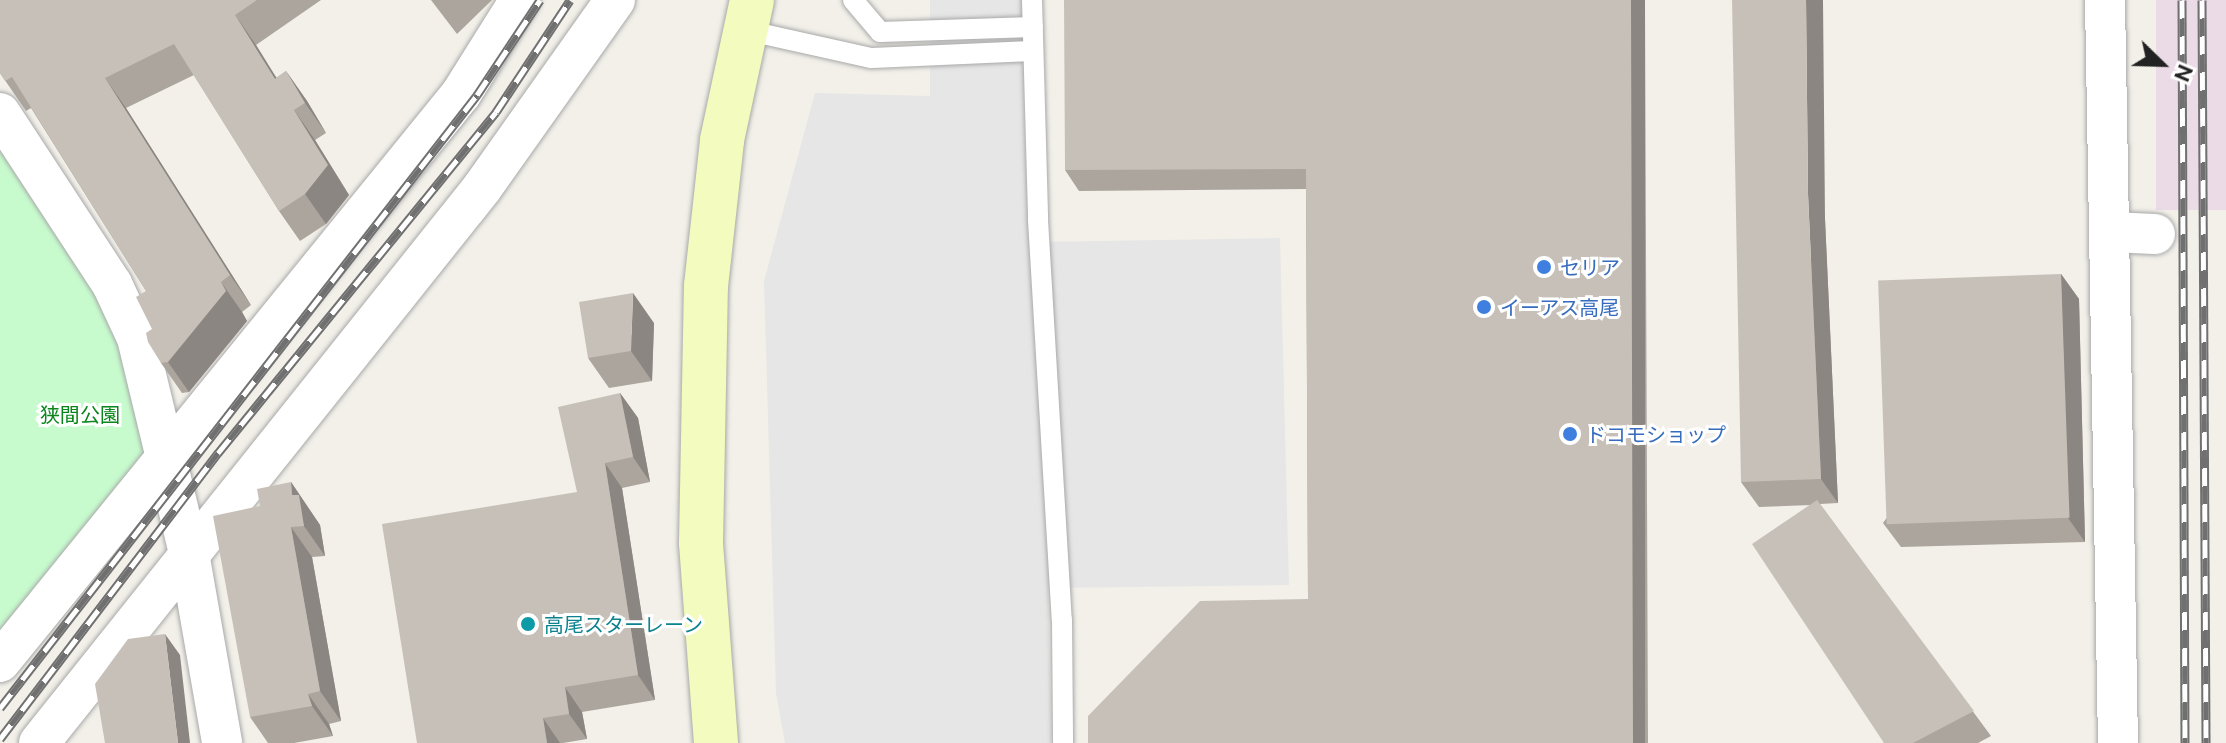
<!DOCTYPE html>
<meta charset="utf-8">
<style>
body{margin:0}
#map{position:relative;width:2226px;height:743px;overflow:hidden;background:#f2f0e9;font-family:Ubuntu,"Noto Sans JP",sans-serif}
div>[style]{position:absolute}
.industrial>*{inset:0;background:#ebdbe7;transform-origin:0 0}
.park>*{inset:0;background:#c7fbce}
.parking>*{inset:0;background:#e6e6e6}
.roads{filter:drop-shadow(0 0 2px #a9a9a9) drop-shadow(0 0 2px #a9a9a9)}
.lane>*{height:20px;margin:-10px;padding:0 10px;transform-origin:10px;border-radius:10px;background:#fff}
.street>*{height:40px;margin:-20px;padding:0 20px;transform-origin:20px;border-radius:20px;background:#fff}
.secondary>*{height:44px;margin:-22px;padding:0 22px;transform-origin:22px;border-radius:22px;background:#f4fbbe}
.rail>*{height:9px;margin-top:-4.5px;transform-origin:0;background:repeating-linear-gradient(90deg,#fff 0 18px,#707070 0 36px);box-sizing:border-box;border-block:2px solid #707070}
.wall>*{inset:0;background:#aba59e}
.shaded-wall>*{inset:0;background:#8b8681;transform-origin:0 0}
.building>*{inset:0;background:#c7c0b8;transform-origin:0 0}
.dots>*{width:22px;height:22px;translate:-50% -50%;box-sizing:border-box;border:4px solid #fff;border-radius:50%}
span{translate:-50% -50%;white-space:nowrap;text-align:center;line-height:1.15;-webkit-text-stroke:6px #fff;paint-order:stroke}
.shop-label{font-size:20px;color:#366cbe}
.left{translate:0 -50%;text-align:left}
.park-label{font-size:20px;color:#0a861c}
.culture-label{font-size:20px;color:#0d838f}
.north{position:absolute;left:2122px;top:24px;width:80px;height:80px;-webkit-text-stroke:6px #fff;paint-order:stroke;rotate:113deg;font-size:22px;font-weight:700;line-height:32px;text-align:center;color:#222}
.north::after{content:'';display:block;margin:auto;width:28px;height:36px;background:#222;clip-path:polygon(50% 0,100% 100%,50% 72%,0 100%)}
</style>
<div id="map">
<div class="industrial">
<div style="left:2156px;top:0;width:70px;height:210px"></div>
</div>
<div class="park">
<div style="clip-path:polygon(0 105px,166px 435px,0 638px)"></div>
</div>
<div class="parking">
<div style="clip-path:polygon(930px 0,1032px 0,1038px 242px,1280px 238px,1289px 585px,1048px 588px,1051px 743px,785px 743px,776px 693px,764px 281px,815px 93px,930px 96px)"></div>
</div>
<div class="roads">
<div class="lane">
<div style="left:853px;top:0;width:42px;rotate:49.8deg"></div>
<div style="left:880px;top:32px;width:153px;rotate:-1.9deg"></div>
<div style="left:1032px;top:0;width:220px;rotate:88.4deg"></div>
<div style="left:1038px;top:220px;width:401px;rotate:86.6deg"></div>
<div style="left:1062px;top:620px;width:123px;rotate:89.5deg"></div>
<div style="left:745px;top:30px;width:129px;rotate:12.5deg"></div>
<div style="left:871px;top:58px;width:162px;rotate:-2.5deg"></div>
</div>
<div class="street">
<div style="left:2105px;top:0;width:743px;rotate:89deg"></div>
<div style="left:0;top:113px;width:204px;rotate:56.8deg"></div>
<div style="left:112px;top:284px;width:60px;rotate:65.2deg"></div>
<div style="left:137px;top:338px;width:221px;rotate:76.4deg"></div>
<div style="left:189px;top:553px;width:193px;rotate:80.1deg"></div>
<div style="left:2111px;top:232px;width:44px;rotate:2.6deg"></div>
<div style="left:0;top:662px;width:732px;rotate:-50.94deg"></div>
<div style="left:461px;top:94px;width:111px;rotate:-57.9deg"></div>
<div style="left:39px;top:743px;width:710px;rotate:-51.4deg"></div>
<div style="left:482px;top:188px;width:230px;rotate:-54.7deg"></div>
</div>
<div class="secondary">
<div style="left:716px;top:743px;width:201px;rotate:-94.3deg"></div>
<div style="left:701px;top:543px;width:257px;rotate:-88.9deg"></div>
<div style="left:706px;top:286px;width:147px;rotate:-83.7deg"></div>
<div style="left:722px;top:140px;width:143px;rotate:-77.9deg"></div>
</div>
</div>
<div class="rail">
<div style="left:2182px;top:0;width:743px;rotate:89.77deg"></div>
<div style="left:2202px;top:0;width:743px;rotate:89.69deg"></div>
<div style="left:0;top:708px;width:777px;rotate:-52.11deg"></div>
<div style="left:477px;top:95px;width:114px;rotate:-56.4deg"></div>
<div style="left:0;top:739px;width:360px;rotate:-52.7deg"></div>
<div style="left:218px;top:453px;width:440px;rotate:-50.8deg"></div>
<div style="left:496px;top:112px;width:134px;rotate:-56.5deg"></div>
</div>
<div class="wall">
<div style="clip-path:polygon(0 0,321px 0,256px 45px,276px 78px,286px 71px,307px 101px,326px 133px,315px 140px,349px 195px,326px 224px,300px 241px,279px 211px,194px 75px,126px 108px,251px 305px,242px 312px,247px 321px,189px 392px,182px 393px,161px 363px,152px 329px,146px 291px,31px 108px,26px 111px,0 73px)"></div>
<div style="clip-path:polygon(431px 0,492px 0,457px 34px)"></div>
<div style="clip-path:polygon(1645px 0,1648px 743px,1088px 743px,1308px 599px,1306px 189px,1079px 191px,1065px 170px)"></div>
<div style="clip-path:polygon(1825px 219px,1838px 503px,1820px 504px,1991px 736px,1978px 743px,1884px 743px,1811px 505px,1759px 507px,1741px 482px)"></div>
<div style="clip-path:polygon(2061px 274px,2079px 299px,2085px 542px,1901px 547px,1883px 523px)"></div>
<div style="clip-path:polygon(654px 323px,652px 381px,609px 388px,588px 358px)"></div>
<div style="clip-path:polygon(620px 393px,638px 418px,650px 482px,622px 488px,655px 700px,582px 712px,587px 739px,563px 743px,417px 743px,577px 492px)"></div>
<div style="clip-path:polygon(291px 482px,320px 525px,325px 556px,312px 557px,341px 721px,329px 724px,333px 736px,294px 743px,268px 743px,250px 717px,260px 506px)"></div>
</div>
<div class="shaded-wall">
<div style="left:1631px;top:0;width:14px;height:743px"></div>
<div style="clip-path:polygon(1806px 0,1823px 0,1825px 219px,1838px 503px,1821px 479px,1808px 194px)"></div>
<div style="clip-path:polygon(235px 15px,256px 45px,296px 109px,275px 79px)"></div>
<div style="clip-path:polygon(286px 71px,307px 101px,326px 133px,305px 103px)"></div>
<div style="clip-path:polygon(105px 78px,126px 108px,251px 305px,230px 275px)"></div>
<div style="clip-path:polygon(294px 110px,315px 140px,349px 195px,326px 224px,305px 194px)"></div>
<div style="clip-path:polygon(2061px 274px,2079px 299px,2085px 542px,2068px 518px)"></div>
<div style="clip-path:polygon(221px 282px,242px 312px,247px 321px,189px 392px,168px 362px)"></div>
<div style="clip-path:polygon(633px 293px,654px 323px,652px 381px,631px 351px)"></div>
<div style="clip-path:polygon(620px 393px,638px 418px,650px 482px,633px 457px)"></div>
<div style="clip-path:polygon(605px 463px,622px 488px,655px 700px,638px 675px)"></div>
<div style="clip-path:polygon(291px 482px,320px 525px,325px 556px,304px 526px,292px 495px)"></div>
<div style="clip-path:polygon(291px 527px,312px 557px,341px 721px,320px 691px)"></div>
<div style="clip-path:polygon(165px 634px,180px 655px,190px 743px,178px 743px)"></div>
<div style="clip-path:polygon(565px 687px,582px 712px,587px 739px,569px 714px)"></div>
<div style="clip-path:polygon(308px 694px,329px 724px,333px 736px,312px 706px)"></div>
<div style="clip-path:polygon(543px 718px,560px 743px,547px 743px)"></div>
</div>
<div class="building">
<div style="clip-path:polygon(0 0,257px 0,235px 15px,275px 79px,286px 71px,305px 103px,294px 110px,328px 165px,305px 194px,279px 211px,174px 44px,105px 78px,230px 275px,221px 282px,226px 291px,168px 362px,161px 363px,148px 342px,146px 333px,152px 329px,136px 297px,146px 291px,12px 77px,5px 81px,0 73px)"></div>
<div style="clip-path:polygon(1064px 0,1631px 0,1633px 743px,1088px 743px,1088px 716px,1200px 601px,1308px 599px,1306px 169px,1065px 170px)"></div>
<div style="clip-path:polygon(1732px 0,1806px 0,1808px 194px,1821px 479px,1741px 482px)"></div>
<div style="left:2061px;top:274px;width:244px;height:183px;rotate:88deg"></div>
<div style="clip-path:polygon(633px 293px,631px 351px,588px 358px,579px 302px)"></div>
<div style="clip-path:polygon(620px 393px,633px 457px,605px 463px,638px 675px,565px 687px,569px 714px,543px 718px,547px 743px,417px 743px,382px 524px,577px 492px,558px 407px)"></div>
<div style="clip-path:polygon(291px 482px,292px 495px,299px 495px,304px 526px,291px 527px,320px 691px,308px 694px,312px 706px,250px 717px,213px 516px,260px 506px,257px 489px)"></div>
<div style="clip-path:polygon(1817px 500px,1974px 711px,1913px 743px,1884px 743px,1752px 544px)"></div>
<div style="clip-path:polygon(165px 634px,178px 743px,105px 743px,95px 684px,128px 639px)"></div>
</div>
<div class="dots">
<div style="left:1544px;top:267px;background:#3f7fe0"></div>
<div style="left:1484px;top:307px;background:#3f7fe0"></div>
<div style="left:1570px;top:434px;background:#3f7fe0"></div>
<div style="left:528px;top:624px;background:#0f9aa8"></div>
</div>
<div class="shop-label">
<span class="left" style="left:1560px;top:267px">セリア</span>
<span class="left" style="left:1500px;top:307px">イーアス高尾</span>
<span class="left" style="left:1586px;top:434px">ドコモショップ</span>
</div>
<div class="park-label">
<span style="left:80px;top:414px">狭間公園</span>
</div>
<div class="culture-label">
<span class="left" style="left:544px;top:624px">高尾スターレーン</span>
</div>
<div class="north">N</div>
</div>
